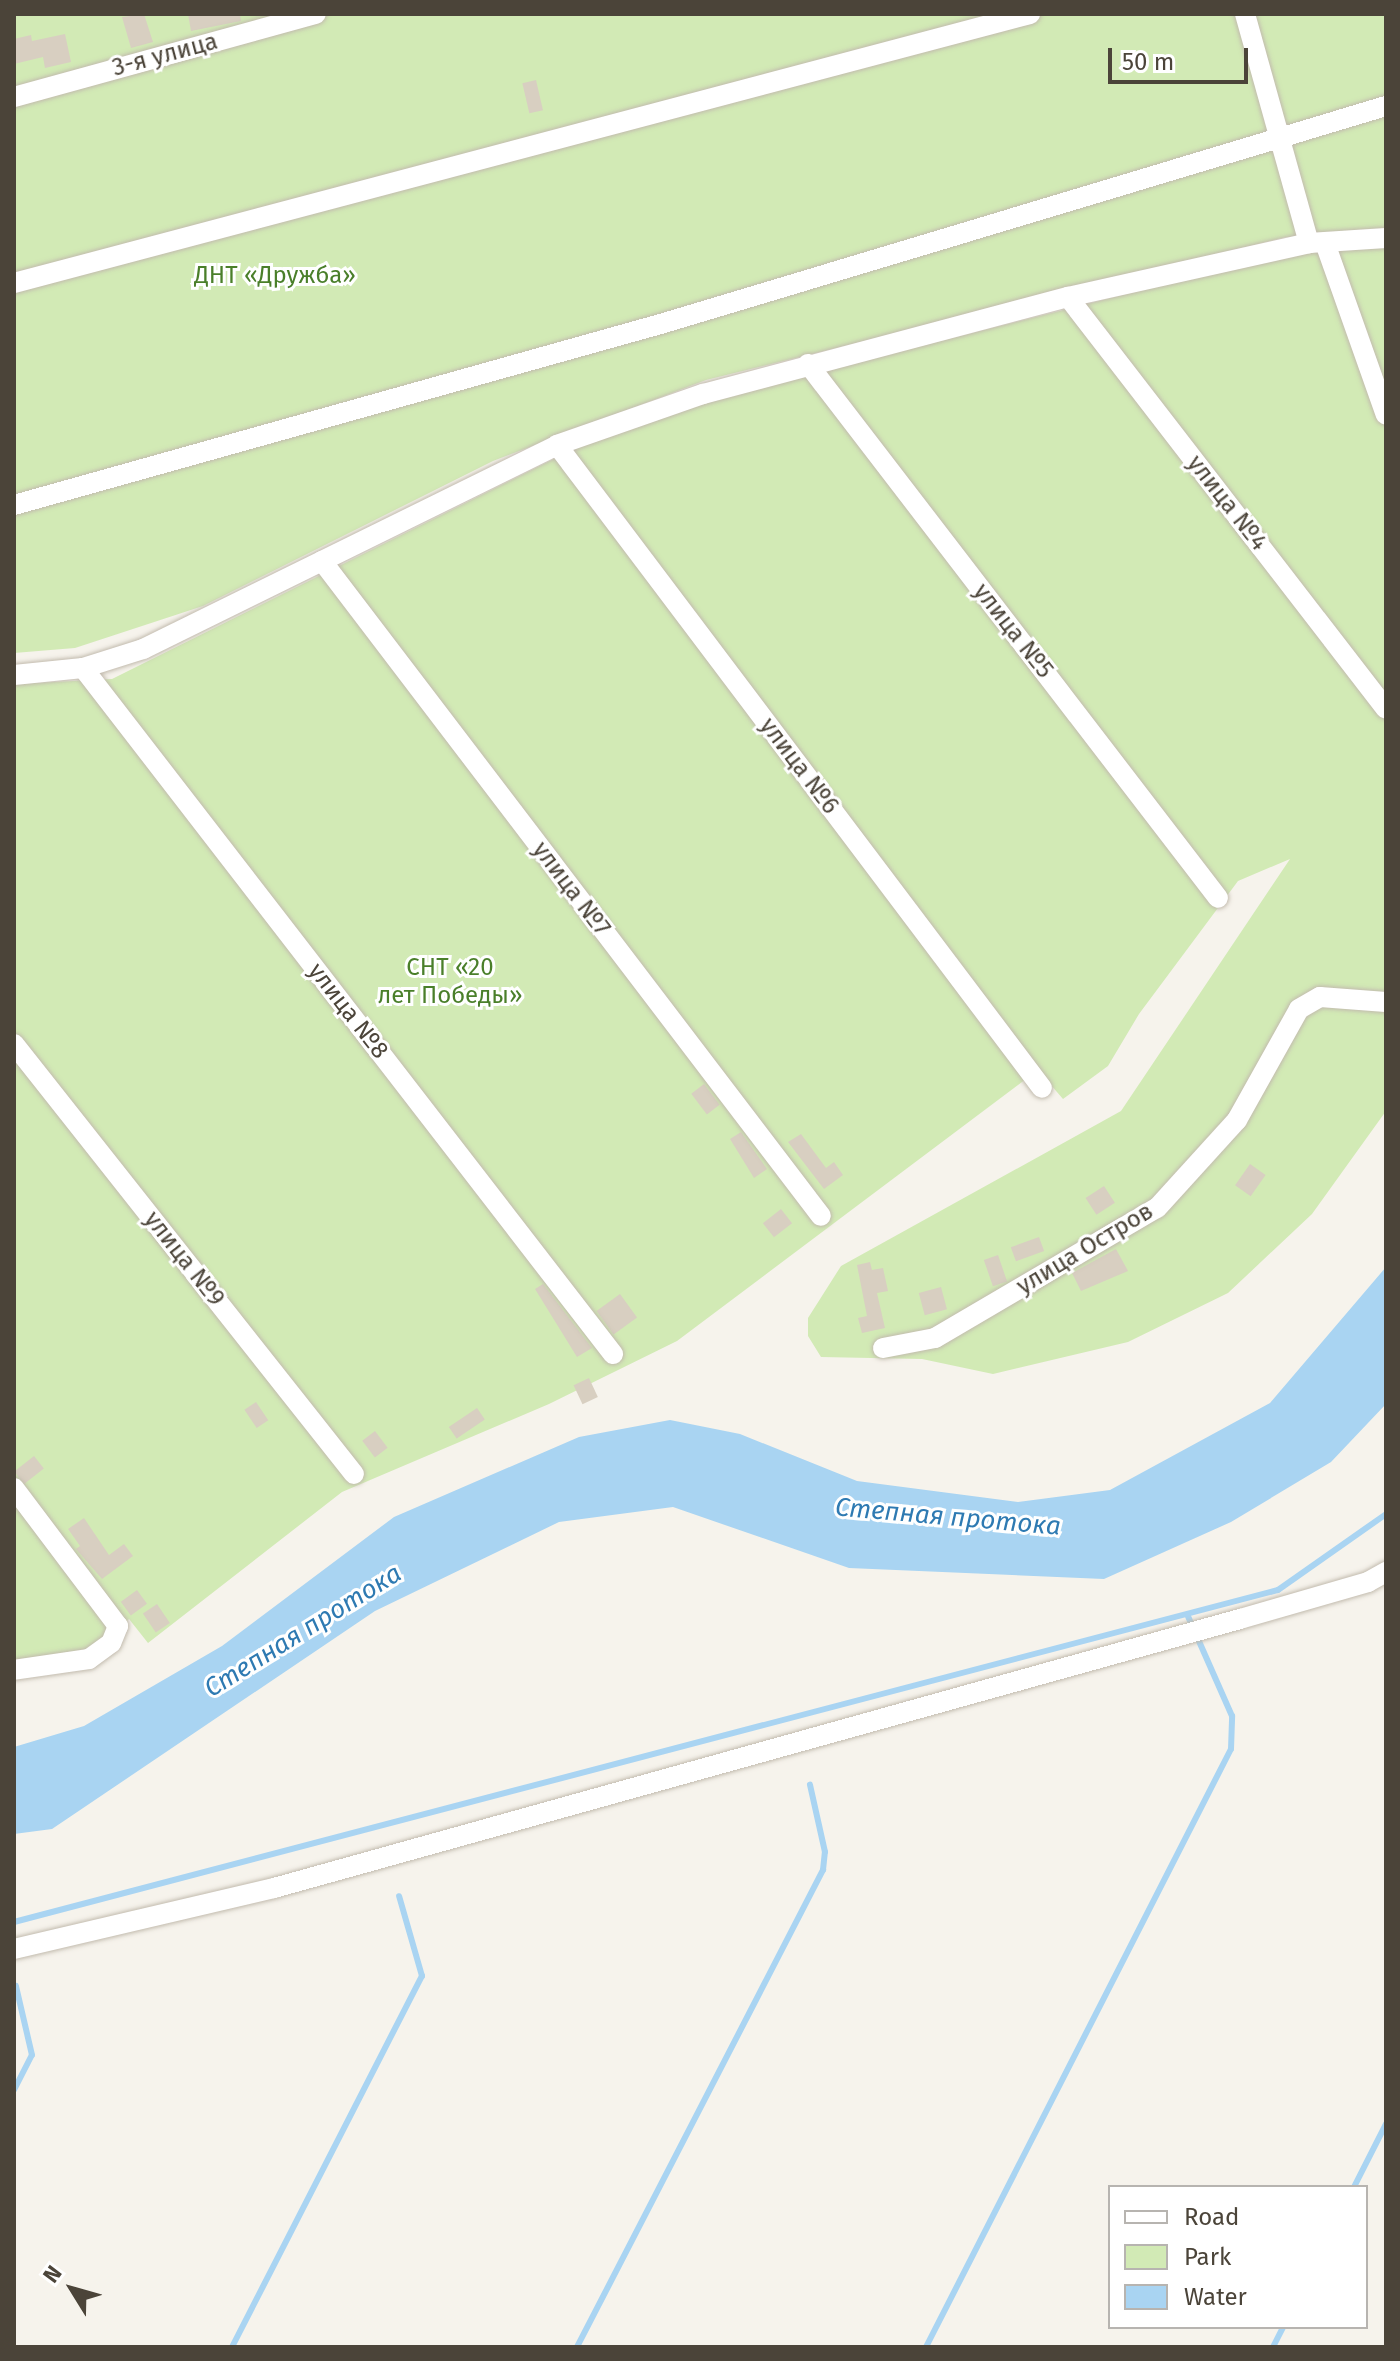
<!DOCTYPE html>
<meta charset="utf-8">
<style>
body{margin:0}
#map{position:relative;width:1400px;height:2361px;overflow:hidden;background:#f6f3ec;font-family:"Fira Sans",sans-serif}
div>[style]{position:absolute}
.green>*{inset:0;background:#d2eab5}
.water>*{inset:0;background:#a9d4f2}
.stream>*{height:6px;margin:-3px;padding:0 3px;transform-origin:3px;border-radius:3px;background:#a9d4f2}
.building>*{inset:0;background:#d8cfc1;transform-origin:0 0}
.roads{filter:drop-shadow(0 0 2px #c2bbae) drop-shadow(0 0 2px #c2bbae)}
.minor>*{height:20px;margin:-10px;padding:0 10px;transform-origin:10px;border-radius:10px;background:#fff}
span{translate:-50% -50%;white-space:nowrap;text-align:center;line-height:1.15;-webkit-text-stroke:6px #fff;paint-order:stroke}
.street-label{font-size:24px;color:#4b4439}
.park-label{font-size:24px;color:#4a7f2a}
.water-label{font-size:26px;color:#2e7ab2;font-style:italic}
.frame{position:absolute;inset:0;border:16px solid #4b4439;pointer-events:none}
.legend{position:absolute;left:1108px;top:2185px;width:260px;height:144px;box-sizing:border-box;background:#fff;border:2px solid #b7b4b0;margin:0;padding:10px 14px;list-style:none;font-size:24px;color:#4b4439}
.legend li{display:flex;align-items:center;gap:16px;height:40px}
.legend b{width:40px;border:2px solid #b7b4b0}
.north{position:absolute;left:32px;top:2249px;width:80px;height:80px;-webkit-text-stroke:6px #fff;paint-order:stroke;rotate:307deg;font-size:22px;font-weight:700;line-height:32px;text-align:center;color:#4b4439}
.north::after{content:'';display:block;margin:auto;width:28px;height:36px;background:#4b4439;clip-path:polygon(50% 0,100% 100%,50% 72%,0 100%)}
.scale{position:absolute;left:1108px;top:48px;width:140px;height:36px;box-sizing:border-box;border:4px solid #4b4439;border-top:0;padding-left:10px;font-size:24px;line-height:28px;white-space:nowrap;color:#4b4439;-webkit-text-stroke:6px #fff;paint-order:stroke}
</style>
<div id="map">
<div class="green">
<div style="clip-path:polygon(14px 14px,1386px 14px,1386px 234px,1286px 237px,706px 380px,493px 461px,203px 606px,75px 648px,14px 653px)"></div>
<div style="clip-path:polygon(1386px 244px,1386px 1111px,1312px 1214px,1228px 1293px,1128px 1342px,993px 1374px,922px 1359px,821px 1357px,808px 1336px,808px 1318px,841px 1266px,1121px 1111px,1290px 859px,1238px 881px,1139px 1014px,1108px 1066px,1063px 1099px,1038px 1070px,677px 1341px,549px 1404px,342px 1492px,148px 1643px,129px 1619px,110px 1638px,14px 1681px,14px 684px,112px 679px,608px 432px,754px 388px,1285px 254px)"></div>
</div>
<div class="water">
<div style="clip-path:polygon(1386px 1267px,1386px 1404px,1331px 1462px,1231px 1522px,1104px 1579px,849px 1568px,673px 1507px,559px 1522px,375px 1611px,52px 1829px,14px 1834px,14px 1747px,84px 1726px,222px 1646px,394px 1517px,579px 1437px,670px 1420px,740px 1434px,857px 1481px,1018px 1502px,1110px 1490px,1270px 1403px)"></div>
</div>
<div class="stream">
<div style="left:14px;top:1922px;width:1307px;rotate:-14.72deg"></div>
<div style="left:1278px;top:1590px;width:132px;rotate:-35.1deg"></div>
<div style="left:14px;top:2090px;width:39px;rotate:-63deg"></div>
<div style="left:32px;top:2055px;width:71px;rotate:-103.1deg"></div>
<div style="left:1354px;top:2187px;width:71px;rotate:-63.1deg"></div>
<div style="left:232px;top:2347px;width:417px;rotate:-62.9deg"></div>
<div style="left:422px;top:1976px;width:83px;rotate:-106deg"></div>
<div style="left:577px;top:2347px;width:537px;rotate:-62.72deg"></div>
<div style="left:823px;top:1870px;width:18px;rotate:-84deg"></div>
<div style="left:825px;top:1852px;width:69px;rotate:-102.6deg"></div>
<div style="left:926px;top:2347px;width:671px;rotate:-62.98deg"></div>
<div style="left:1231px;top:1749px;width:33px;rotate:-88deg"></div>
<div style="left:1232px;top:1716px;width:111px;rotate:-113.8deg"></div>
<div style="left:1273px;top:2347px;width:22px;rotate:-63deg"></div>
</div>
<div class="building">
<div style="clip-path:polygon(144px 14px,153px 42px,131px 48px,122px 17px)"></div>
<div style="clip-path:polygon(188px 14px,240px 14px,241px 21px,191px 31px)"></div>
<div style="clip-path:polygon(65px 34px,71px 62px,45px 68px,43px 57px,14px 64px,14px 39px,31px 35px,32px 41px)"></div>
<div style="left:536px;top:80px;width:31px;height:14px;rotate:77deg"></div>
<div style="left:704px;top:1084px;width:26px;height:16px;rotate:53deg"></div>
<div style="clip-path:polygon(741px 1132px,767px 1169px,754px 1178px,730px 1139px)"></div>
<div style="clip-path:polygon(801px 1134px,826px 1168px,834px 1162px,843px 1175px,824px 1189px,788px 1142px)"></div>
<div style="left:1250px;top:1164px;width:19px;height:26px;rotate:35deg"></div>
<div style="left:1104px;top:1186px;width:20px;height:22px;rotate:57deg"></div>
<div style="left:781px;top:1209px;width:18px;height:23px;rotate:52deg"></div>
<div style="left:1039px;top:1237px;width:15px;height:30px;rotate:70deg"></div>
<div style="clip-path:polygon(1116px 1249px,1128px 1271px,1081px 1291px,1072px 1273px)"></div>
<div style="left:998px;top:1255px;width:28px;height:15px;rotate:71deg"></div>
<div style="clip-path:polygon(870px 1262px,872px 1270px,883px 1268px,888px 1291px,877px 1293px,885px 1328px,862px 1333px,858px 1318px,867px 1316px,857px 1265px)"></div>
<div style="clip-path:polygon(543px 1284px,592px 1348px,577px 1357px,535px 1289px)"></div>
<div style="left:941px;top:1287px;width:23px;height:23px;rotate:75deg"></div>
<div style="left:620px;top:1294px;width:29px;height:29px;rotate:54deg"></div>
<div style="left:589px;top:1378px;width:21px;height:17px;rotate:65deg"></div>
<div style="left:256px;top:1402px;width:22px;height:14px;rotate:56deg"></div>
<div style="left:477px;top:1408px;width:14px;height:34px;rotate:56deg"></div>
<div style="left:375px;top:1431px;width:21px;height:16px;rotate:53deg"></div>
<div style="left:34px;top:1456px;width:16px;height:25px;rotate:52deg"></div>
<div style="clip-path:polygon(84px 1518px,109px 1555px,124px 1544px,133px 1556px,102px 1579px,76px 1549px,80px 1546px,68px 1529px)"></div>
<div style="left:137px;top:1590px;width:17px;height:20px;rotate:54deg"></div>
<div style="left:157px;top:1604px;width:23px;height:17px;rotate:56deg"></div>
</div>
<div class="roads">
<div class="minor">
<div style="left:1245px;top:14px;width:238px;rotate:74.4deg"></div>
<div style="left:14px;top:97px;width:313px;rotate:-15.4deg"></div>
<div style="left:1325px;top:243px;width:182px;rotate:70.5deg"></div>
<div style="left:14px;top:283px;width:1051px;rotate:-14.83deg"></div>
<div style="left:1068px;top:297px;width:520px;rotate:52.34deg"></div>
<div style="left:808px;top:364px;width:673px;rotate:52.48deg"></div>
<div style="left:557px;top:445px;width:805px;rotate:52.97deg"></div>
<div style="left:14px;top:505px;width:675px;rotate:-15.64deg"></div>
<div style="left:664px;top:323px;width:754px;rotate:-16.73deg"></div>
<div style="left:322px;top:561px;width:823px;rotate:52.7deg"></div>
<div style="left:83px;top:668px;width:867px;rotate:52.31deg"></div>
<div style="left:14px;top:675px;width:69px;rotate:-5.8deg"></div>
<div style="left:83px;top:668px;width:63px;rotate:-17.6deg"></div>
<div style="left:143px;top:649px;width:462px;rotate:-26.2deg"></div>
<div style="left:557px;top:445px;width:155px;rotate:-19.3deg"></div>
<div style="left:703px;top:394px;width:378px;rotate:-14.9deg"></div>
<div style="left:1068px;top:297px;width:247px;rotate:-12.6deg"></div>
<div style="left:1309px;top:243px;width:77px;rotate:-3.7deg"></div>
<div style="left:14px;top:1044px;width:548px;rotate:51.67deg"></div>
<div style="left:883px;top:1348px;width:53px;rotate:-10.9deg"></div>
<div style="left:935px;top:1338px;width:257px;rotate:-30.4deg"></div>
<div style="left:1157px;top:1208px;width:119px;rotate:-47.7deg"></div>
<div style="left:1237px;top:1120px;width:127px;rotate:-60.8deg"></div>
<div style="left:1299px;top:1009px;width:24px;rotate:-30deg"></div>
<div style="left:1320px;top:997px;width:66px;rotate:4.3deg"></div>
<div style="left:14px;top:1488px;width:173px;rotate:53deg"></div>
<div style="left:118px;top:1626px;width:18px;rotate:112deg"></div>
<div style="left:111px;top:1643px;width:27px;rotate:144deg"></div>
<div style="left:89px;top:1659px;width:76px;rotate:171.7deg"></div>
<div style="left:14px;top:1949px;width:267px;rotate:-13.2deg"></div>
<div style="left:274px;top:1888px;width:1003px;rotate:-15.56deg"></div>
<div style="left:1240px;top:1619px;width:133px;rotate:-16.1deg"></div>
<div style="left:1368px;top:1582px;width:21px;rotate:-29deg"></div>
</div>
</div>
<div class="street-label">
<span style="left:165px;top:55px;rotate:-15deg">3-я улица</span>
<span style="left:1227px;top:503px;rotate:52deg">улица №4</span>
<span style="left:1013px;top:631px;rotate:52deg">улица №5</span>
<span style="left:799px;top:766px;rotate:53deg">улица №6</span>
<span style="left:571px;top:889px;rotate:53deg">улица №7</span>
<span style="left:348px;top:1011px;rotate:52deg">улица №8</span>
<span style="left:1085px;top:1249px;rotate:-31deg">улица Остров</span>
<span style="left:184px;top:1259px;rotate:52deg">улица №9</span>
</div>
<div class="park-label">
<span style="left:275px;top:276px">ДНТ «Дружба»</span>
<span style="left:450px;top:982px">СНТ «20<br>лет Победы»</span>
</div>
<div class="water-label">
<span style="left:948px;top:1517px;rotate:5deg">Степная протока</span>
<span style="left:303px;top:1631px;rotate:-32deg">Степная протока</span>
</div>
<div class="frame"></div>
<ul class="legend">
<li><b style="height:10px;background:#fff"></b>Road</li>
<li><b style="height:22px;background:#d2eab5"></b>Park</li>
<li><b style="height:22px;background:#a9d4f2"></b>Water</li>
</ul>
<div class="north">N</div>
<div class="scale">50 m</div>
</div>
